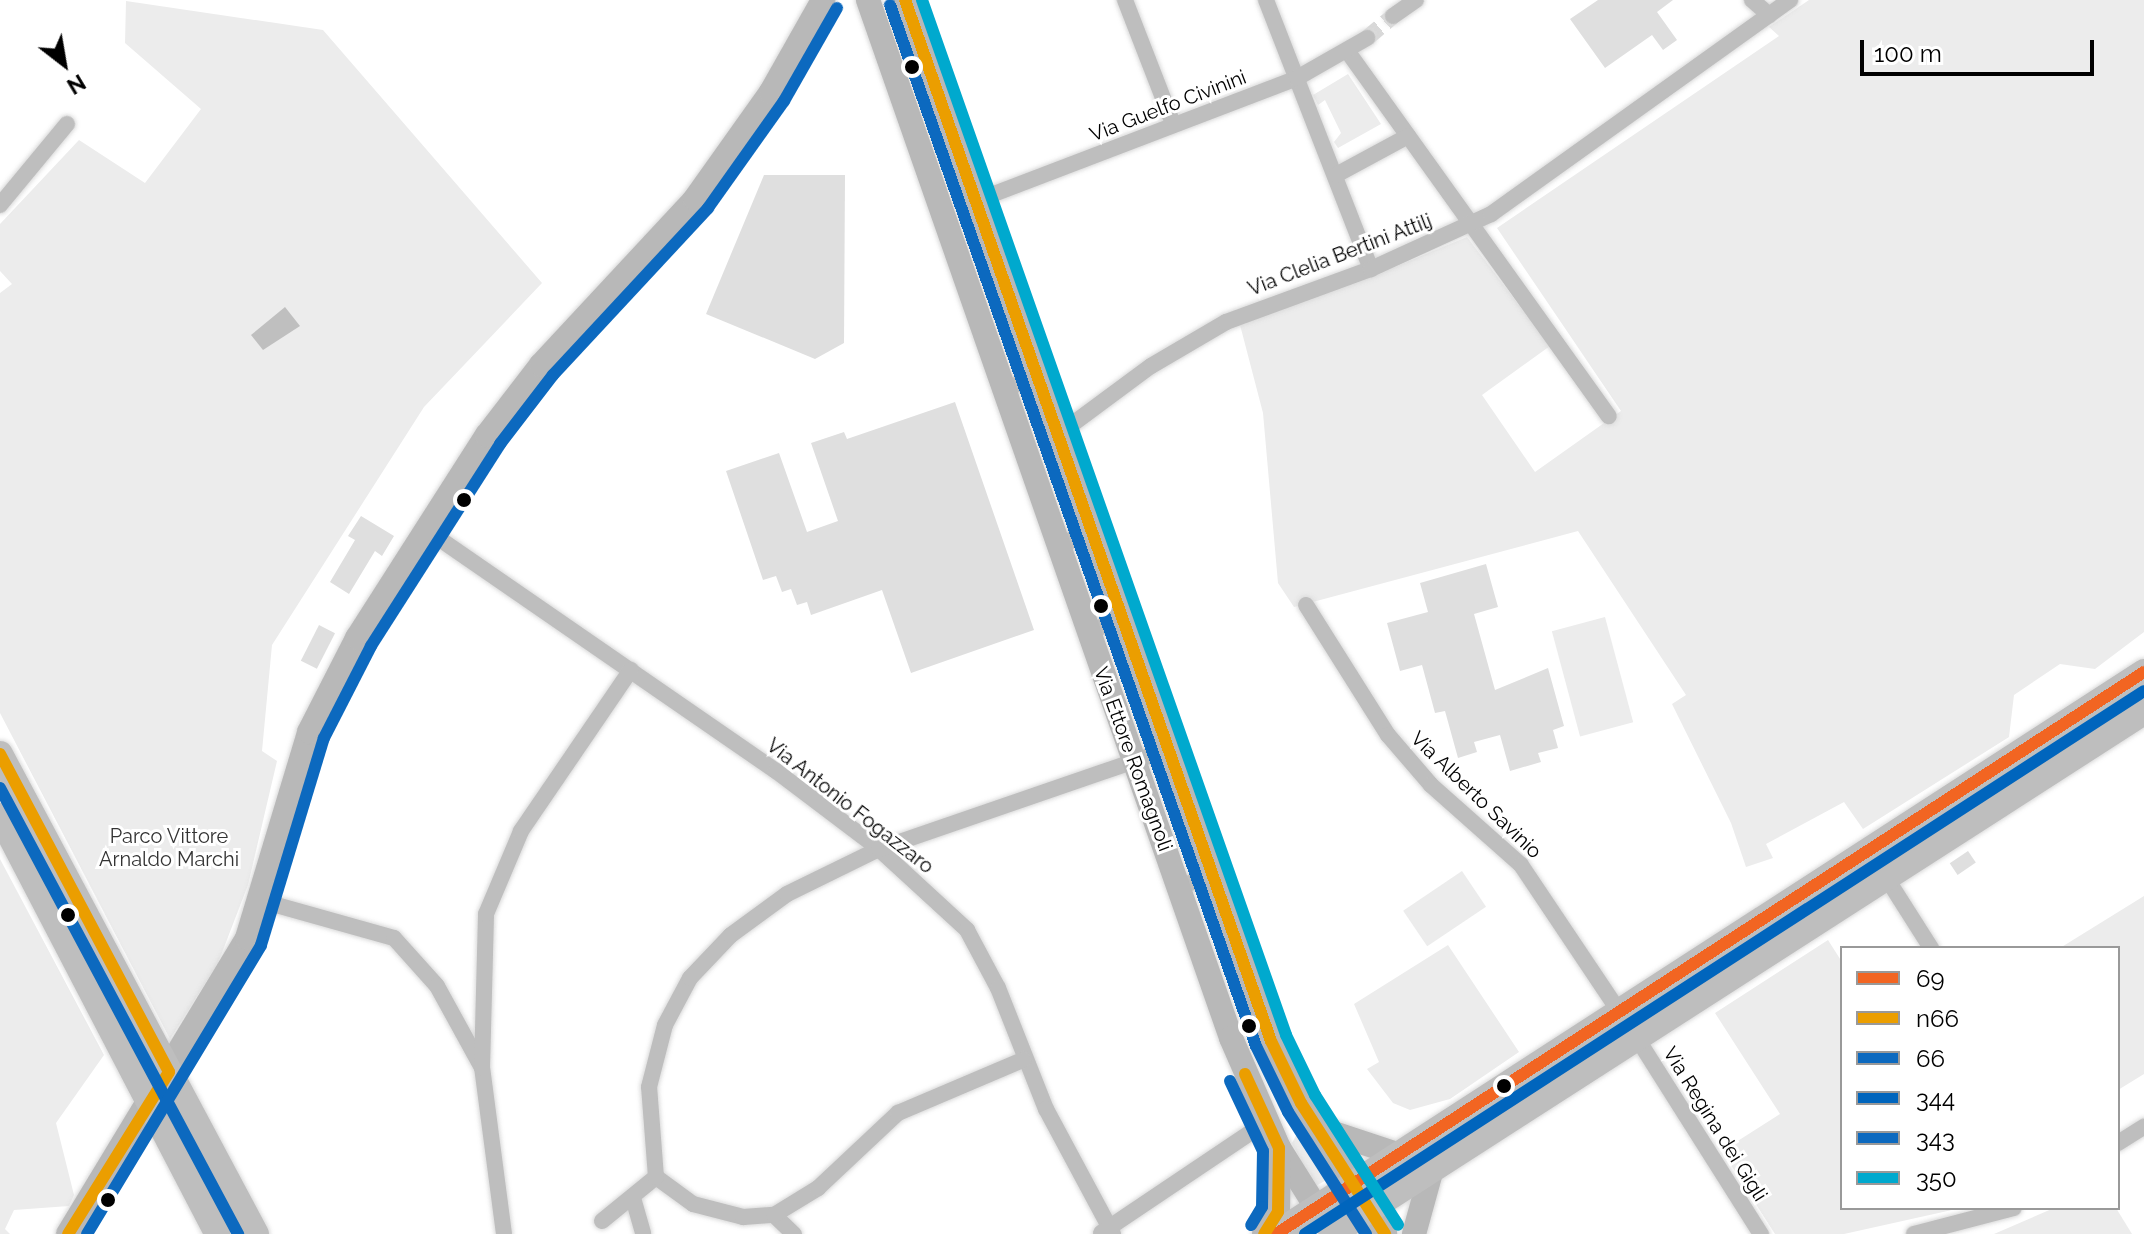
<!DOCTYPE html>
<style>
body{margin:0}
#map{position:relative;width:2144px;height:1234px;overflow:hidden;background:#fff;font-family:Raleway,sans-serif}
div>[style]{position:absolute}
.green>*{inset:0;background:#ececec;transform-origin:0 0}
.water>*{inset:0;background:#bfbfbf}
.building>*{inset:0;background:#dfdfdf;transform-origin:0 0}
.street-tunnel>*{height:16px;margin-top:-8px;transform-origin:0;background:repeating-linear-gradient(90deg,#d9d9d9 0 16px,transparent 0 24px)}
.roads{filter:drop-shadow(0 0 2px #dbdbdb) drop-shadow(0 0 2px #dbdbdb)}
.street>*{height:16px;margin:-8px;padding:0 8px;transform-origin:8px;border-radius:8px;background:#bebebe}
.secondary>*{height:24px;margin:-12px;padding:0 12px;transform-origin:12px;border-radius:12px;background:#b8b8b8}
.primary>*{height:26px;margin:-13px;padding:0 13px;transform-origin:13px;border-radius:13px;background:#bebebe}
.bus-1>*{height:12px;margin:-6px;padding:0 6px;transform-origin:6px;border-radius:6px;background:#f26522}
.bus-2>*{height:12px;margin:-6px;padding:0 6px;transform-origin:6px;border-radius:6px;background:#eb9e00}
.bus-3>*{height:12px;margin:-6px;padding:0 6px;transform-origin:6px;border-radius:6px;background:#0c69bf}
.bus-4>*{height:12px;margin:-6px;padding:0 6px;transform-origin:6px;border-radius:6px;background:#0065bd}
.bus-5>*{height:12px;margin:-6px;padding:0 6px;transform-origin:6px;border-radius:6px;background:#0c69bf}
.bus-6>*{height:12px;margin:-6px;padding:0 6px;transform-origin:6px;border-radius:6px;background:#00a9ce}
.dots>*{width:22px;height:22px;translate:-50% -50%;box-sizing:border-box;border:4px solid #fff;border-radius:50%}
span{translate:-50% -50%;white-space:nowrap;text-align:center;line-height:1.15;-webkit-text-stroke:6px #fff;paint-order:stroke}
.street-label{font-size:20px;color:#000}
.park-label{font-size:20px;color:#333}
.legend{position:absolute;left:1840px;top:946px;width:280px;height:264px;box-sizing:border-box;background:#fff;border:2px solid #999;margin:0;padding:10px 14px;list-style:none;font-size:24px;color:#000}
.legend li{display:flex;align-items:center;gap:16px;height:40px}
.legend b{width:40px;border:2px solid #999}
.north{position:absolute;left:24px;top:24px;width:80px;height:80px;-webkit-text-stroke:6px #fff;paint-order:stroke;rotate:149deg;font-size:22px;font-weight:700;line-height:32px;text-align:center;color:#000}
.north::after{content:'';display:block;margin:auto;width:28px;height:36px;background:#000;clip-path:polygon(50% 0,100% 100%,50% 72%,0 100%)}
.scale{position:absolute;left:1860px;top:40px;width:234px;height:36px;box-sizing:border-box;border:4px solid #000;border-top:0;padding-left:10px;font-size:24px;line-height:28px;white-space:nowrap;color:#000;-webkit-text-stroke:6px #fff;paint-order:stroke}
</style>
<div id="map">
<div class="green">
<div style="clip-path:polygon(1809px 0,2144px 0,2144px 632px,2095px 669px,2060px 664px,2014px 695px,2009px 737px,1863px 829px,1844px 802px,1766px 844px,1773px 858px,1746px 867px,1731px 823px,1672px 704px,1686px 695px,1578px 531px,1294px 607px,1278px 583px,1263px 413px,1239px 321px,1356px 283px,1467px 237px,1550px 346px,1482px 395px,1535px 472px,1621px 411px,1497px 228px,1779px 36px,1769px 27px)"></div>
<div style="clip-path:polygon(126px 1px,323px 30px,542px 283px,424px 407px,272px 645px,262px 751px,277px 761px,248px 885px,218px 963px,170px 1039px,0 713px,0 293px,12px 284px,0 271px,0 224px,79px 140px,145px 183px,201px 109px,125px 43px)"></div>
<div style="clip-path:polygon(1348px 74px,1381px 124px,1338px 148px,1334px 142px,1341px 133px,1325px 100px,1318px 105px,1313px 95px)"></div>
<div style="left:1605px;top:617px;width:109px;height:55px;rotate:75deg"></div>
<div style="clip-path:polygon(0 859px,104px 1055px,56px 1123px,74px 1195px,69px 1206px,14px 1210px,5px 1229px,10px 1234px,0 1234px)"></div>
<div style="left:1462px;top:871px;width:43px;height:71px;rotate:56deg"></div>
<div style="clip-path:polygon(2144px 896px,2144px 1074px,2118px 1090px,2118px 948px,2060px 948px)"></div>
<div style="clip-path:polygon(1828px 940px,1842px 962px,1842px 1208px,1961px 1208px,1844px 1234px,1775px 1234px,1722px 1151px,1780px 1114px,1715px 1013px)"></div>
<div style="clip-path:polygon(1448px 945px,1519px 1052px,1450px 1099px,1410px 1110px,1393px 1103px,1367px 1069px,1379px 1062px,1354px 1004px)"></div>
<div style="clip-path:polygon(1297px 1134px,1332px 1177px,1314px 1187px,1292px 1143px)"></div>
<div style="clip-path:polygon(2054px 1208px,2116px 1208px,2132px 1234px,1994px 1234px)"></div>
</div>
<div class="water">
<div style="clip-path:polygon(285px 307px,300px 326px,263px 350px,251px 335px)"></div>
</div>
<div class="building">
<div style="clip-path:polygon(1598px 0,1673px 0,1657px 12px,1677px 40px,1663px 50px,1652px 35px,1605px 68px,1570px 19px)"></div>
<div style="clip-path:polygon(764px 175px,845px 175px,844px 343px,815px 359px,706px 314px)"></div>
<div style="clip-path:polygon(955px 402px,1034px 630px,911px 673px,882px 590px,811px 615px,807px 602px,797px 605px,791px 589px,782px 592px,776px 576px,763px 580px,726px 471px,779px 453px,807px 532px,838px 521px,811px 443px,844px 432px,847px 439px)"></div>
<div style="clip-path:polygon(361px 516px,394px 536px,382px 556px,375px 551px,349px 594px,330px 582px,355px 540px,348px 536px)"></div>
<div style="clip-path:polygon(1486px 564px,1498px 607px,1474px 614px,1495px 690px,1548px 668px,1564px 726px,1553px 730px,1558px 748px,1538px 753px,1541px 762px,1510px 771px,1500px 735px,1474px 742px,1477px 752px,1458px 758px,1445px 711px,1435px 713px,1422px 665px,1400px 671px,1387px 623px,1428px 612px,1420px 583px)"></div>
<div style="left:319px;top:625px;width:18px;height:40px;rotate:27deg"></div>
<div style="left:1968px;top:851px;width:14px;height:22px;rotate:56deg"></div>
</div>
<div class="street-tunnel">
<div style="left:1367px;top:38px;width:34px;rotate:-40deg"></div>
</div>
<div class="roads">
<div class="street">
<div style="left:1125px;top:0;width:133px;rotate:68.8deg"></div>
<div style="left:1266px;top:0;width:289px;rotate:68.7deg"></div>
<div style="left:1752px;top:0;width:23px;rotate:41deg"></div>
<div style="left:1393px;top:16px;width:28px;rotate:-35deg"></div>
<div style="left:1348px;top:52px;width:448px;rotate:54.4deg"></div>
<div style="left:1336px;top:175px;width:82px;rotate:-28.4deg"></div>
<div style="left:978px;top:200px;width:342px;rotate:-20.9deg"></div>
<div style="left:1297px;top:78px;width:81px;rotate:-29.7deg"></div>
<div style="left:0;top:205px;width:105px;rotate:-50.4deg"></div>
<div style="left:1004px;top:389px;width:37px;rotate:-19deg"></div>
<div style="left:1059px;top:434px;width:114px;rotate:-36.5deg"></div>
<div style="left:1151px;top:366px;width:87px;rotate:-30.4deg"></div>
<div style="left:1226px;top:322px;width:154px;rotate:-20.1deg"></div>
<div style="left:1371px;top:269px;width:132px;rotate:-24.6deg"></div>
<div style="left:1491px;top:214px;width:368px;rotate:-35.6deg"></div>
<div style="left:425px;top:529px;width:426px;rotate:34.6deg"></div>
<div style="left:776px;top:771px;width:129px;rotate:37.1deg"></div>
<div style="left:879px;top:849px;width:120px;rotate:42.6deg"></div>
<div style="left:967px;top:930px;width:66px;rotate:61.9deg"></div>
<div style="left:998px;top:988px;width:130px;rotate:68.4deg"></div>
<div style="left:1046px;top:1109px;width:142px;rotate:61.8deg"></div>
<div style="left:1059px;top:550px;width:43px;rotate:-39.3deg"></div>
<div style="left:1306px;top:605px;width:154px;rotate:57.8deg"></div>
<div style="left:1388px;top:735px;width:66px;rotate:49.3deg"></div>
<div style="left:1431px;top:785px;width:120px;rotate:41.6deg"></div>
<div style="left:1521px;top:865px;width:178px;rotate:56.2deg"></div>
<div style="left:1088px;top:632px;width:39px;rotate:-21deg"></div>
<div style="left:1884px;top:874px;width:88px;rotate:57.6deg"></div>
<div style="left:1178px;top:887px;width:35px;rotate:-18deg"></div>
<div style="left:262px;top:901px;width:137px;rotate:15.7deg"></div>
<div style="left:394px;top:938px;width:64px;rotate:48.1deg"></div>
<div style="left:437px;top:986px;width:91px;rotate:61.2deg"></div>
<div style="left:1635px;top:1035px;width:236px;rotate:57.7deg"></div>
<div style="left:2118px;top:1143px;width:31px;rotate:-32deg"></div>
<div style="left:656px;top:1177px;width:46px;rotate:36.1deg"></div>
<div style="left:693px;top:1204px;width:52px;rotate:14.6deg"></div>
<div style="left:743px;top:1217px;width:31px;rotate:-4deg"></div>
<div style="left:774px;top:1215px;width:28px;rotate:44deg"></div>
<div style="left:633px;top:1198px;width:37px;rotate:74deg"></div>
<div style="left:774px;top:1215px;width:52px;rotate:-31.5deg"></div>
<div style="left:818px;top:1188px;width:110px;rotate:-43.2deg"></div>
<div style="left:898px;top:1113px;width:136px;rotate:-23deg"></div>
<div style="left:602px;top:1221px;width:70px;rotate:-39.2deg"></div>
<div style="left:656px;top:1177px;width:90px;rotate:-94.4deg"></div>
<div style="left:649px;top:1087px;width:64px;rotate:-75.5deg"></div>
<div style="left:665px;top:1025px;width:53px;rotate:-62deg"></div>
<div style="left:690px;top:978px;width:59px;rotate:-46.4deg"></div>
<div style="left:731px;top:935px;width:69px;rotate:-36.2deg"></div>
<div style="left:787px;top:894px;width:102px;rotate:-26.1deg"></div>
<div style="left:879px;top:849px;width:305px;rotate:-19deg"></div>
<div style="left:1101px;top:1233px;width:199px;rotate:-33.9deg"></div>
<div style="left:504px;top:1234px;width:167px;rotate:-97.5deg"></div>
<div style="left:482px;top:1068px;width:154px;rotate:-88.5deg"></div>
<div style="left:486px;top:914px;width:90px;rotate:-67.1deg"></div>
<div style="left:521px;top:831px;width:195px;rotate:-55.7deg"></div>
<div style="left:1914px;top:1234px;width:103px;rotate:-14.6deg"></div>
</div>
<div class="secondary">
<div style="left:868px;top:0;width:1100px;rotate:70.72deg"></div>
<div style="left:1231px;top:1038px;width:120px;rotate:66.4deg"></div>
<div style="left:1279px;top:1148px;width:102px;rotate:57.9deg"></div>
<div style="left:905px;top:0;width:1103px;rotate:70.63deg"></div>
<div style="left:1271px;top:1041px;width:69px;rotate:64.2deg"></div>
<div style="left:1301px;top:1103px;width:156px;rotate:57.3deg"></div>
<div style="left:1315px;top:1127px;width:93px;rotate:18.2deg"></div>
<div style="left:68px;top:1234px;width:346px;rotate:-58.8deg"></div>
<div style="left:247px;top:938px;width:215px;rotate:-73.2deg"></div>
<div style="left:309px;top:732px;width:106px;rotate:-62.9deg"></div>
<div style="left:357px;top:638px;width:241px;rotate:-57.4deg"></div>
<div style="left:487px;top:435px;width:88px;rotate:-52.4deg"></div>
<div style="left:541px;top:365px;width:226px;rotate:-47.1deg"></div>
<div style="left:695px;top:199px;width:131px;rotate:-54.6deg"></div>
<div style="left:771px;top:92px;width:106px;rotate:-60.5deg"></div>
<div style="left:1264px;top:1234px;width:26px;rotate:-58deg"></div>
<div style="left:1278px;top:1212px;width:64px;rotate:-89.1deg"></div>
<div style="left:1414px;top:1234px;width:72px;rotate:-74.6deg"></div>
</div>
<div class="primary">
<div style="left:0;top:754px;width:544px;rotate:61.93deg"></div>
<div style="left:0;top:816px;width:471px;rotate:62.5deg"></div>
<div style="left:1276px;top:1234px;width:1034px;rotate:-32.92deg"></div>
<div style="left:1332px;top:1234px;width:965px;rotate:-32.74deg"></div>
</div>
</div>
<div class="bus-1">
<div style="left:1276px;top:1234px;width:1034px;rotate:-32.92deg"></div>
</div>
<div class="bus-2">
<div style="left:905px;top:0;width:1103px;rotate:70.63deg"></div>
<div style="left:1271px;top:1041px;width:69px;rotate:64.2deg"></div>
<div style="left:1301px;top:1103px;width:156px;rotate:57.3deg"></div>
<div style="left:0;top:754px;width:360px;rotate:62deg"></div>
<div style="left:169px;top:1072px;width:191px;rotate:121.9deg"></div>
<div style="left:1245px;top:1074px;width:81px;rotate:65.3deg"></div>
<div style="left:1279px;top:1148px;width:64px;rotate:90.9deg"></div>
<div style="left:1278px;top:1212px;width:26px;rotate:122deg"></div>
</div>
<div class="bus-3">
<div style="left:890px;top:5px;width:1103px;rotate:70.63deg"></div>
<div style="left:1256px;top:1046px;width:73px;rotate:64.1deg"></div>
<div style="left:1288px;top:1112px;width:145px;rotate:57.4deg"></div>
<div style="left:0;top:788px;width:506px;rotate:61.91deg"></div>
<div style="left:1230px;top:1081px;width:77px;rotate:64.8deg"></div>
<div style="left:1263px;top:1151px;width:56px;rotate:91deg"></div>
<div style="left:1262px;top:1207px;width:21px;rotate:121deg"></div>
</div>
<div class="bus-4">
<div style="left:1305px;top:1234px;width:999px;rotate:-32.91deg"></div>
</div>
<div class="bus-5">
<div style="left:87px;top:1234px;width:337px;rotate:-58.9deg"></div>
<div style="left:261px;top:945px;width:216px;rotate:-73.1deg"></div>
<div style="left:324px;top:738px;width:103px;rotate:-62.9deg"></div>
<div style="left:371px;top:646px;width:240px;rotate:-57.4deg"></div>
<div style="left:500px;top:444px;width:87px;rotate:-52.5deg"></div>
<div style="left:553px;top:375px;width:228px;rotate:-47.1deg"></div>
<div style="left:708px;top:208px;width:131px;rotate:-54.6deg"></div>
<div style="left:784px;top:101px;width:107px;rotate:-60.3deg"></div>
</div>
<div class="bus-6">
<div style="left:922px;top:0;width:1097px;rotate:70.62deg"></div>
<div style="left:1286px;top:1035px;width:67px;rotate:64.2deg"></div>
<div style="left:1315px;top:1095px;width:154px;rotate:57.4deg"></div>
</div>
<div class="dots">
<div style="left:912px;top:67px;background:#000"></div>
<div style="left:464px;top:500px;background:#000"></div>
<div style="left:1101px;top:606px;background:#000"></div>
<div style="left:68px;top:915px;background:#000"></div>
<div style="left:1249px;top:1026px;background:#000"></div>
<div style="left:1504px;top:1086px;background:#000"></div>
<div style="left:108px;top:1200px;background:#000"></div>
</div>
<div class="street-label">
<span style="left:1168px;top:106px;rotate:-21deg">Via Guelfo Civinini</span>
<span style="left:1340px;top:255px;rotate:-21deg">Via Clelia Bertini Attilj</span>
<span style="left:1133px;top:759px;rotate:70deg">Via Ettore Romagnoli</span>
<span style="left:1476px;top:795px;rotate:44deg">Via Alberto Savinio</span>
<span style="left:850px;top:806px;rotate:38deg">Via Antonio Fogazzaro</span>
<span style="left:1715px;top:1124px;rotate:58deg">Via Regina dei Gigli</span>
</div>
<div class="park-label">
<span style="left:169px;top:848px">Parco Vittore<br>Arnaldo Marchi</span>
</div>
<ul class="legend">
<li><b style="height:10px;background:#f26522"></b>69</li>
<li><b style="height:10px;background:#eb9e00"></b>n66</li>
<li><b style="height:10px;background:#0c69bf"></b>66</li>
<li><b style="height:10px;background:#0065bd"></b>344</li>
<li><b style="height:10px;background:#0c69bf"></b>343</li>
<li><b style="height:10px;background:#00a9ce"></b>350</li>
</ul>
<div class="north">N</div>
<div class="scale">100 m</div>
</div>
